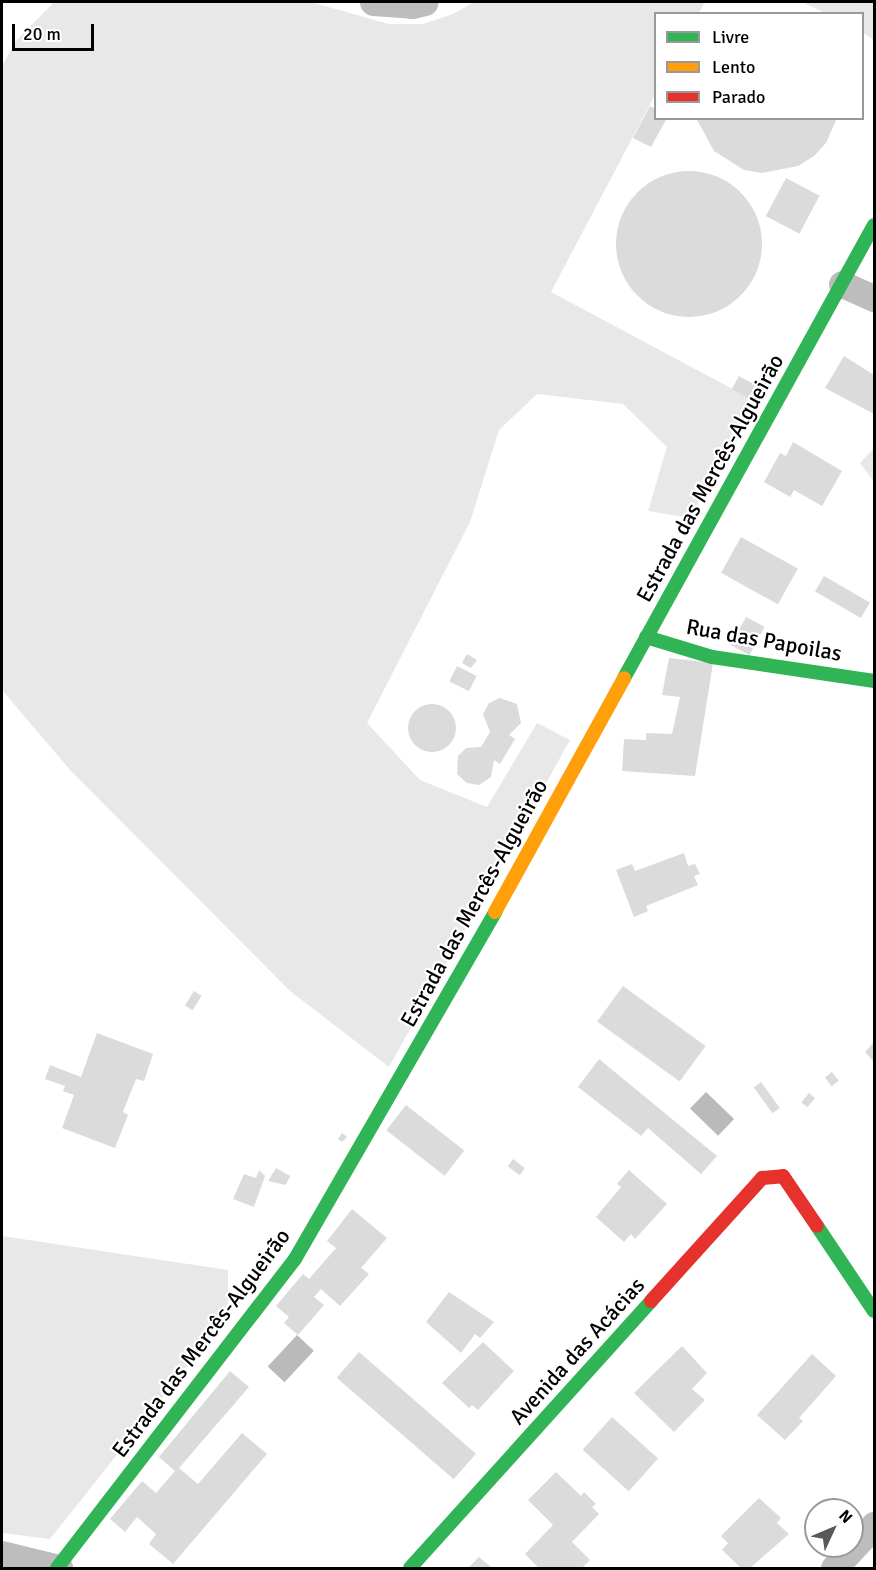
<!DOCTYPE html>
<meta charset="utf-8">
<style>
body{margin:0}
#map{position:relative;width:876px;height:1570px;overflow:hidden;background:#fff;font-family:Signika,sans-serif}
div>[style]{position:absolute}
.green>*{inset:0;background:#e8e8e8}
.water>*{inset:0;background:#bababa;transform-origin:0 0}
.building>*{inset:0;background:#dbdbdb;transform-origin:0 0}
.round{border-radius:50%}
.street>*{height:27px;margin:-13.5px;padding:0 13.5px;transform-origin:13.5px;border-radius:13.5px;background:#bdbdbd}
.fast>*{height:14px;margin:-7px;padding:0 7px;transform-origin:7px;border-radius:7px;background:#30b455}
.slow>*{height:14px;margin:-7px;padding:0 7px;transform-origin:7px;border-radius:7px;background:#ff9f0a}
.jam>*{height:14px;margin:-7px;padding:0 7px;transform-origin:7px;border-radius:7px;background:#e5322d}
span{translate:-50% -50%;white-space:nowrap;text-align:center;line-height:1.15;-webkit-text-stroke:4.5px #fff;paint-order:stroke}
.street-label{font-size:22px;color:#000}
.frame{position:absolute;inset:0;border:3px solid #000;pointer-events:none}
.legend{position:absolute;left:654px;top:12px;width:210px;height:108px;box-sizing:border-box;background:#fff;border:2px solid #999;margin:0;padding:8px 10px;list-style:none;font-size:18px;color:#000}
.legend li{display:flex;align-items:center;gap:12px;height:30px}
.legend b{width:30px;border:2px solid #999}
.north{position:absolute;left:804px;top:1498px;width:60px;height:60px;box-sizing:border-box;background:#fff;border:2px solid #999;border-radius:50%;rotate:46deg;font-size:16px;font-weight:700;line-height:24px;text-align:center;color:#000}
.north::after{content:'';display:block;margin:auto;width:21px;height:27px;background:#595959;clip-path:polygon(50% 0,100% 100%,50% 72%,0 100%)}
.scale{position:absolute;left:12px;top:24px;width:82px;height:27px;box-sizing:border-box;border:3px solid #000;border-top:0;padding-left:8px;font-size:18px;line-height:21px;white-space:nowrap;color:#000;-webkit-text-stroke:4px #fff;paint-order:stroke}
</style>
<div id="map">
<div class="green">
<div style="clip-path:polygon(54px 2px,311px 2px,389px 24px,423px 24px,453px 14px,474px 2px,705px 2px,699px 13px,656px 14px,655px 95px,551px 292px,755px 401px,690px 518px,648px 511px,667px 447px,623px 404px,537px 394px,499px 430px,470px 522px,367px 723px,420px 780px,487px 807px,537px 723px,570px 740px,389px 1067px,290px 991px,70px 770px,2px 690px,2px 66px,16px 41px)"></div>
<div style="clip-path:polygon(802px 2px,874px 2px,874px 40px,863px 33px,862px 14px,825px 13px)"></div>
<div style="clip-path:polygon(874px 448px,874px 482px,860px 463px)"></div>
<div style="clip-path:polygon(2px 1236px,228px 1270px,228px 1315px,50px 1539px,2px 1533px)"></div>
</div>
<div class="water">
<div style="left:706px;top:1092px;width:39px;height:23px;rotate:44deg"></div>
<div style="left:297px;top:1335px;width:23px;height:43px;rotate:43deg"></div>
</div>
<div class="building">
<div style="clip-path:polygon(650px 106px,656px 109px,656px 118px,667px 118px,651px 147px,633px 138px)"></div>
<div style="clip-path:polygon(696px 118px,837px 118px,826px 143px,814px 156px,798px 166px,762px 173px,744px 170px,714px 151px)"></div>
<div class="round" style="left:616px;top:171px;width:146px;height:146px"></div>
<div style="left:786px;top:178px;width:38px;height:43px;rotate:28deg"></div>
<div style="clip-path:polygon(844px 356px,874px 375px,874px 414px,825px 388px)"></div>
<div style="left:739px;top:376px;width:26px;height:15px;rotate:29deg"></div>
<div style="clip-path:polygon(793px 442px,842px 471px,822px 506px,794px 490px,790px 497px,764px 482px,780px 453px,786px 456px)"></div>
<div style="left:741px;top:537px;width:65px;height:41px;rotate:29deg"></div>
<div style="left:824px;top:576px;width:53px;height:18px;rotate:30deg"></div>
<div style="left:746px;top:617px;width:21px;height:32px;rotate:28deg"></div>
<div style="clip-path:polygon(467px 654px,477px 660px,471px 668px,462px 663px)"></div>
<div style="clip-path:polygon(669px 658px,713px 663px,695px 776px,622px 771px,624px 739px,646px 740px,646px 733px,672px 734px,680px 697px,662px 695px)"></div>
<div style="left:457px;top:666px;width:22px;height:17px;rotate:27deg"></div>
<div style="clip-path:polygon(500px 698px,517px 704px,521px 723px,509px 735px,515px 739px,500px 764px,494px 760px,491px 777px,479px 785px,467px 783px,457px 774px,458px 756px,466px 748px,481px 747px,490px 732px,483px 714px,489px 703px)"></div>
<div class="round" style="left:408px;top:704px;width:48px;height:48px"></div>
<div style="clip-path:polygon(684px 853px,688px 866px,695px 864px,700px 874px,694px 876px,698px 885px,646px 906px,648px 911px,634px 917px,616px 870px,632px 864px,635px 871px)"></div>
<div style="left:623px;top:986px;width:102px;height:44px;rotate:36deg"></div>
<div style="left:194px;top:991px;width:9px;height:17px;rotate:32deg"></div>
<div style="clip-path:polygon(97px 1033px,153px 1054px,144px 1081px,136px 1079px,123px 1112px,128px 1115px,115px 1148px,62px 1128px,74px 1095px,63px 1091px,65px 1086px,45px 1079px,50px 1065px,81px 1077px)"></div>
<div style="clip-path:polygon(874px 1042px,874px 1062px,865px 1052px)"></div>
<div style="clip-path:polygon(599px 1059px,717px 1156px,701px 1174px,648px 1128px,641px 1136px,578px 1087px)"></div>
<div style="left:832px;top:1072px;width:11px;height:9px;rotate:52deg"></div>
<div style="left:761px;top:1082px;width:32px;height:9px;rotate:54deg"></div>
<div style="left:809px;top:1093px;width:8px;height:12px;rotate:40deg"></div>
<div style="left:406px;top:1105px;width:74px;height:32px;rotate:38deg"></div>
<div style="clip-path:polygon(342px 1133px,347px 1137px,342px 1142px,338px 1139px)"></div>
<div style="left:513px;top:1159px;width:15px;height:9px;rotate:37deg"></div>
<div style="clip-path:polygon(276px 1168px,290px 1176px,286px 1185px,268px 1181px)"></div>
<div style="clip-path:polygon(259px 1170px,265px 1176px,254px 1207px,233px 1199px,244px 1174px,256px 1178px)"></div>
<div style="clip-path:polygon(629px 1170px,667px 1204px,635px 1239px,631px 1234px,624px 1242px,596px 1217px,621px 1187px,617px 1184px)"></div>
<div style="clip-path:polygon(352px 1209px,387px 1238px,361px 1268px,369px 1274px,340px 1306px,321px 1289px,314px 1297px,324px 1305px,298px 1335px,284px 1323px,289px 1317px,276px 1306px,303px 1274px,309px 1279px,336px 1248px,327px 1241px)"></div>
<div style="clip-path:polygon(449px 1292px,494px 1322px,480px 1338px,475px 1334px,461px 1353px,426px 1322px)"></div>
<div style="clip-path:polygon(483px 1342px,514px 1371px,478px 1410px,472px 1405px,469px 1408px,442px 1383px)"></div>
<div style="clip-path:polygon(682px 1346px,707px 1373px,692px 1389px,705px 1400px,674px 1432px,634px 1393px)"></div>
<div style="left:359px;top:1352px;width:155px;height:34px;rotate:41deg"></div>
<div style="clip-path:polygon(812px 1354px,836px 1376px,799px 1418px,803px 1421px,785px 1440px,757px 1415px)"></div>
<div style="clip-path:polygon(230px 1371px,249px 1387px,179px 1468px,198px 1484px,242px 1433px,267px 1454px,173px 1564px,149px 1544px,156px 1534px,137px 1517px,125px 1532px,110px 1519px,142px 1481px,156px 1493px,175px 1471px,159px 1457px)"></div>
<div style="left:612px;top:1417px;width:62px;height:44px;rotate:42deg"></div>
<div style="clip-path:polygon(556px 1472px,581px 1496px,584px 1492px,596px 1504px,592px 1507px,599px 1514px,572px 1542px,590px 1560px,582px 1568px,539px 1568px,525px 1554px,553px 1525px,528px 1500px)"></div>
<div style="clip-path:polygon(759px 1498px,781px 1518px,777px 1523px,789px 1534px,750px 1568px,741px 1568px,722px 1550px,728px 1543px,721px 1536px)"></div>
<div style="clip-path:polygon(479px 1557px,492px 1568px,468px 1568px)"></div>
</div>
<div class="street">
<div style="left:373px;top:2px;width:39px;rotate:4deg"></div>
<div style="left:412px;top:5px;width:13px;rotate:-13deg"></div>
<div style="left:842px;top:284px;width:35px;rotate:24deg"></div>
<div style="left:2px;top:1554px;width:59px;rotate:13.8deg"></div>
<div style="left:834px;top:1568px;width:59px;rotate:-47.1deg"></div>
</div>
<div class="fast">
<div style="left:646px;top:637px;width:69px;rotate:16.9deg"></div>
<div style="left:712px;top:657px;width:164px;rotate:8.4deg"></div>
<div style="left:624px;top:678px;width:517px;rotate:-61.11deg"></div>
<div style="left:817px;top:1226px;width:102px;rotate:56.2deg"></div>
<div style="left:57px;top:1568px;width:390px;rotate:-52.4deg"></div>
<div style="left:295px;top:1259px;width:401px;rotate:-60deg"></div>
<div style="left:410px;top:1568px;width:360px;rotate:-47.9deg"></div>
</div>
<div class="slow">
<div style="left:495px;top:912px;width:267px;rotate:-61.1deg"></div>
</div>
<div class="jam">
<div style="left:651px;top:1301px;width:166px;rotate:-47.9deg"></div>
<div style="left:762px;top:1178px;width:21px;rotate:-5deg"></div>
<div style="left:783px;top:1176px;width:60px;rotate:55.8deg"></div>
</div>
<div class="street-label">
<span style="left:710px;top:478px;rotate:-61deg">Estrada das Mercês-Algueirão</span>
<span style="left:764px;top:640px;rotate:10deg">Rua das Papoilas</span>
<span style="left:474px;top:903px;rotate:-61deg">Estrada das Mercês-Algueirão</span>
<span style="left:201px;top:1343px;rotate:-53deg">Estrada das Mercês-Algueirão</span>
<span style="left:577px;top:1351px;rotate:-48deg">Avenida das Acácias</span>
</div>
<div class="frame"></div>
<ul class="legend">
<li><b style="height:8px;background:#30b455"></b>Livre</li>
<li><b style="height:8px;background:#ff9f0a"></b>Lento</li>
<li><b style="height:8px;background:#e5322d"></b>Parado</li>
</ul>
<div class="north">N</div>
<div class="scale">20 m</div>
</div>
